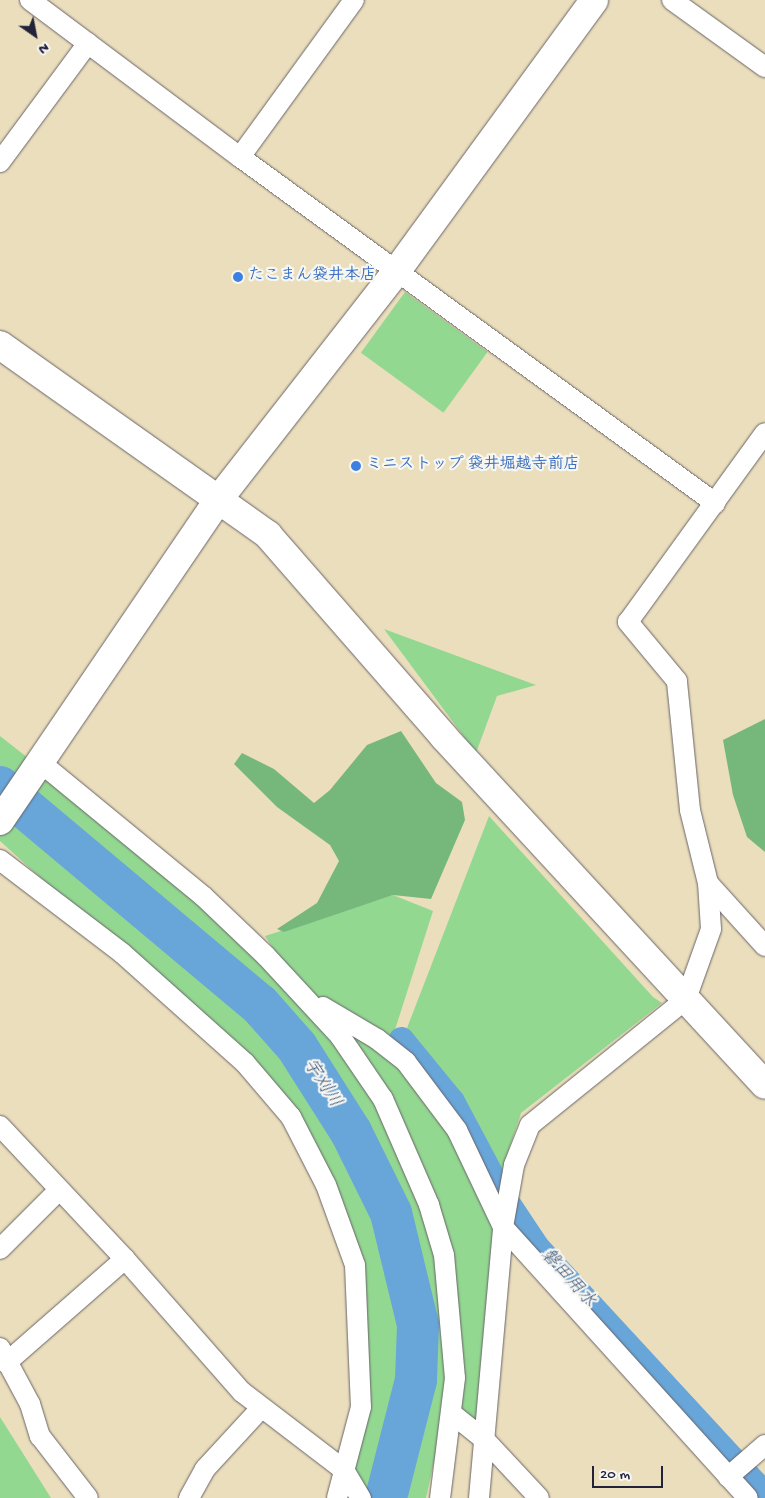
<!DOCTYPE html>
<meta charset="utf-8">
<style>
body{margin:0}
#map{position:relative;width:765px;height:1498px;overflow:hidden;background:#ebdebc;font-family:"Gochi Hand","Klee One",sans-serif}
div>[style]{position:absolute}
.green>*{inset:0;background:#93d891;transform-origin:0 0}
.forest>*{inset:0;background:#76b87b}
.canal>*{height:25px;margin:-12.5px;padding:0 12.5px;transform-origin:12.5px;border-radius:12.5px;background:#68a6da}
.river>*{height:42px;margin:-21px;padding:0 21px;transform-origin:21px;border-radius:21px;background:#68a6da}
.roads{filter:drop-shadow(0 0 1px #686468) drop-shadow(0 0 1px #686468)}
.street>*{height:20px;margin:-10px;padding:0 10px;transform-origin:10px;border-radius:10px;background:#fff}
.secondary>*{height:28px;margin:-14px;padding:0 14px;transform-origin:14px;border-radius:14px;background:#fff}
.dots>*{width:14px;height:14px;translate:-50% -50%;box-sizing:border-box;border:2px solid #f6f6f2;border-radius:50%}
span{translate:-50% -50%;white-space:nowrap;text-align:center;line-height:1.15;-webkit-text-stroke:4.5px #f6f6f2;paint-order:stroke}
.shop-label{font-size:16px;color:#366cbe;font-weight:700}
.left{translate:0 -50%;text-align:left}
.water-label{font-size:18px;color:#3e577b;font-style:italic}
.north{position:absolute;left:10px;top:10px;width:50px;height:50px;-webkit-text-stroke:4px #f6f6f2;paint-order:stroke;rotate:147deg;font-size:14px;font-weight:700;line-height:20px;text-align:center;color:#22223b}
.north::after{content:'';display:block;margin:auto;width:18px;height:22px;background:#22223b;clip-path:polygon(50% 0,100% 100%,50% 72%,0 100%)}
.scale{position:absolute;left:592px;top:1466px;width:71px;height:22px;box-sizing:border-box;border:2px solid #22223b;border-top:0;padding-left:6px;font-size:15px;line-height:18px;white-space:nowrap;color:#22223b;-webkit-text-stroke:4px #f6f6f2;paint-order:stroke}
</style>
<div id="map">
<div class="green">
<div style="left:405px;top:292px;width:102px;height:75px;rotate:36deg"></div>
<div style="clip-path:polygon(384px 629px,536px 685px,497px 696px,476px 753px)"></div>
<div style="clip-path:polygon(0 736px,185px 881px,324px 1017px,395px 1053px,461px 1136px,503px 1227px,476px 1433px,451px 1413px,453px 1376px,426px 1498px,340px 1498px,361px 1407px,339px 1203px,285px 1099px,0 841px)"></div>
<div style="clip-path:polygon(489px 816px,653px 997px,662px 1003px,521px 1113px,502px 1170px,407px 1028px)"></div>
<div style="clip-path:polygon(393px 895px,433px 911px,392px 1039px,300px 990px,265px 936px)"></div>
<div style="clip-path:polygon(0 1417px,51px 1498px,0 1498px)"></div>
</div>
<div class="forest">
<div style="clip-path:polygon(765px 719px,765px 852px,747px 837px,733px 795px,723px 740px)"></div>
<div style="clip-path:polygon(401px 731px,436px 783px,462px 802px,465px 820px,431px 899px,393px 895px,284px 932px,277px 929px,317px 903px,339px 861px,330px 845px,277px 807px,234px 764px,242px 753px,274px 769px,314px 803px,330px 790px,367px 745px)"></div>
</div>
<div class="canal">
<div style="left:401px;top:1039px;width:80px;rotate:50.6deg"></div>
<div style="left:452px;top:1101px;width:104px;rotate:62deg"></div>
<div style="left:501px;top:1193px;width:65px;rotate:56.3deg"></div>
<div style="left:537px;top:1247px;width:336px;rotate:47.3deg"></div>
</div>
<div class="river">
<div style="left:0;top:787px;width:338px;rotate:40deg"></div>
<div style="left:259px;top:1004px;width:57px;rotate:48.5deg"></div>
<div style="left:297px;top:1047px;width:101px;rotate:57.6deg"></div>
<div style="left:351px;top:1132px;width:90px;rotate:63.7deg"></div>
<div style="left:391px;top:1213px;width:115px;rotate:76.4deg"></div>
<div style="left:418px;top:1325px;width:55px;rotate:92.1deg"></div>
<div style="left:416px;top:1380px;width:122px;rotate:104.3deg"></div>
</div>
<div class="roads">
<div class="street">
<div style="left:30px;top:0;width:262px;rotate:36.8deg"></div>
<div style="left:240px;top:157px;width:588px;rotate:36.07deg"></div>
<div style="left:672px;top:0;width:115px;rotate:35.8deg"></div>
<div style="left:240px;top:157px;width:194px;rotate:-54deg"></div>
<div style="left:0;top:162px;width:148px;rotate:-53.5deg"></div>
<div style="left:41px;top:763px;width:210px;rotate:39.4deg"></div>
<div style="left:203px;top:896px;width:87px;rotate:43.6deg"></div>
<div style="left:266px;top:956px;width:109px;rotate:47.2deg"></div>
<div style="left:340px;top:1036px;width:76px;rotate:55.7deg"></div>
<div style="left:383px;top:1099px;width:116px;rotate:66.5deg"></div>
<div style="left:429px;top:1205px;width:52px;rotate:73.3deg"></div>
<div style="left:444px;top:1255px;width:123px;rotate:84.9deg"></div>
<div style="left:455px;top:1378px;width:121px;rotate:97.1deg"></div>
<div style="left:0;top:860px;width:153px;rotate:37.3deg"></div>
<div style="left:122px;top:953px;width:165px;rotate:41.8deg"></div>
<div style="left:245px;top:1063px;width:71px;rotate:49.6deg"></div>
<div style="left:291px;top:1117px;width:76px;rotate:62.8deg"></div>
<div style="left:326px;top:1185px;width:85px;rotate:70.1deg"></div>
<div style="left:355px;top:1265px;width:142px;rotate:87.6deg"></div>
<div style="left:361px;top:1407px;width:94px;rotate:104.8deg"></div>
<div style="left:708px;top:883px;width:85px;rotate:47.9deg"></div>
<div style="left:323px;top:1007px;width:63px;rotate:30.7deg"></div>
<div style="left:377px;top:1039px;width:37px;rotate:38deg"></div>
<div style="left:406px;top:1062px;width:85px;rotate:53.1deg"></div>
<div style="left:457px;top:1130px;width:107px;rotate:64.6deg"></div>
<div style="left:503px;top:1227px;width:365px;rotate:47.9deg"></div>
<div style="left:0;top:1126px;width:183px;rotate:46.8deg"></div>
<div style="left:125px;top:1259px;width:177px;rotate:48.7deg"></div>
<div style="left:242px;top:1392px;width:128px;rotate:37.4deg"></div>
<div style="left:344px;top:1470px;width:33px;rotate:59deg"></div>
<div style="left:0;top:1249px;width:83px;rotate:-45deg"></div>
<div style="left:0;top:1348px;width:64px;rotate:61.8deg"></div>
<div style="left:30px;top:1404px;width:34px;rotate:73deg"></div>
<div style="left:40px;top:1436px;width:78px;rotate:52.3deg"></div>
<div style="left:6px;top:1363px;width:158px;rotate:-41.2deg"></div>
<div style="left:451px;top:1413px;width:43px;rotate:38.5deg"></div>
<div style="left:485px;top:1440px;width:79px;rotate:47deg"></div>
<div style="left:728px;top:1477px;width:49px;rotate:-40.9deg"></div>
<div style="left:189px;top:1498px;width:33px;rotate:-61deg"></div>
<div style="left:205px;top:1469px;width:83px;rotate:-47.4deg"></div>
<div style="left:479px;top:1498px;width:272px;rotate:-84.9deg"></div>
<div style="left:503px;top:1227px;width:63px;rotate:-79.9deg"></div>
<div style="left:514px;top:1165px;width:43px;rotate:-68.2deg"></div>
<div style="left:530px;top:1125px;width:201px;rotate:-38.9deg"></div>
<div style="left:686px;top:999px;width:74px;rotate:-70.3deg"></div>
<div style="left:711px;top:929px;width:46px;rotate:-93.7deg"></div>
<div style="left:708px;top:883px;width:75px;rotate:-103.9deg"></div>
<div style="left:690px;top:810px;width:130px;rotate:-95.8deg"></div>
<div style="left:677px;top:681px;width:77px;rotate:-129.7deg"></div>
<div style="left:628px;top:622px;width:233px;rotate:-54.1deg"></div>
</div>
<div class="secondary">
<div style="left:0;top:345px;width:329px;rotate:35.3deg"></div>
<div style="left:268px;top:535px;width:268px;rotate:48.9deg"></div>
<div style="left:444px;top:737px;width:473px;rotate:47.3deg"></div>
<div style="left:0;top:821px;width:388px;rotate:-55.8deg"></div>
<div style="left:218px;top:500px;width:289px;rotate:-52deg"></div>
<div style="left:396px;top:272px;width:336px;rotate:-53.9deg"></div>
</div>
</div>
<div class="dots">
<div style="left:238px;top:277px;background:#3f7fe0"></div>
<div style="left:356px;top:466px;background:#3f7fe0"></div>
</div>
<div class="shop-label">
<span class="left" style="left:248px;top:277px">たこまん袋井本店</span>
<span class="left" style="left:366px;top:466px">ミニストップ 袋井堀越寺前店</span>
</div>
<div class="water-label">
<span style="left:321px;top:1084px;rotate:57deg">宇刈川</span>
<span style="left:567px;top:1279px;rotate:48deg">磐田用水</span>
</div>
<div class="north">N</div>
<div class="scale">20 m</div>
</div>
